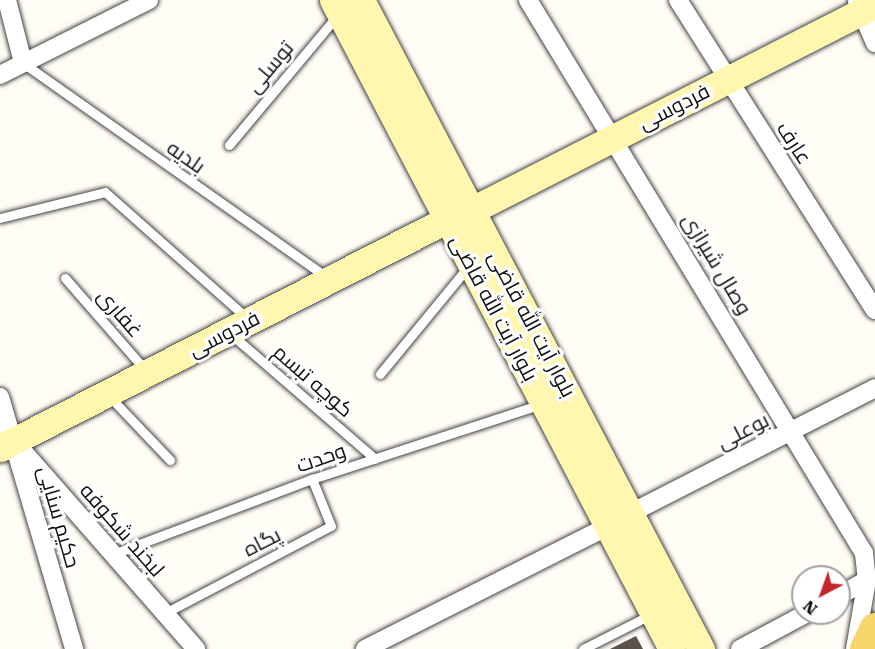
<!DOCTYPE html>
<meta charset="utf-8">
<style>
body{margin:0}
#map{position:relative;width:875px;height:649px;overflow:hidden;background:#fffdf5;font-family:"Roboto Serif",Cairo,serif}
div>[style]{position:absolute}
.building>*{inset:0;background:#5a524d}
.roads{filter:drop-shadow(0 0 2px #444) drop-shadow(0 0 2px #444)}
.lane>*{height:9px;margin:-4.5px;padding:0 4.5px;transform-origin:4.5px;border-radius:4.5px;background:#fff}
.street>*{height:18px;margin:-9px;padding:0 9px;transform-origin:9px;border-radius:9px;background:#fff}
.secondary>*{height:27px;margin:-13.5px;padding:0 13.5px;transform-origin:13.5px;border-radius:13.5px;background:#fff6b0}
.primary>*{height:30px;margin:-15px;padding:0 15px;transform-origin:15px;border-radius:15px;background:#f9d66b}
span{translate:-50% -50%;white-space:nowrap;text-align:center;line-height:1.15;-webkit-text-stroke:6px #fff;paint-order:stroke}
.street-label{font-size:21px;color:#111}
.north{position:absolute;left:791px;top:565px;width:60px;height:60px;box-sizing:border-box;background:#fff;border:2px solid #a0a0a0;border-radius:50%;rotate:221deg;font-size:16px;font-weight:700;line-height:24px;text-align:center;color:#111}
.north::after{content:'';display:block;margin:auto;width:21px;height:27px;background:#c4262e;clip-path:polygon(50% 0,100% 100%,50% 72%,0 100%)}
</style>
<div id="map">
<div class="building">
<div style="clip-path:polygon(636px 636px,643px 649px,610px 649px)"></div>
</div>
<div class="roads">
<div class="lane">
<div style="left:23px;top:63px;width:370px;rotate:35.2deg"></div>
<div style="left:229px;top:145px;width:168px;rotate:-50.1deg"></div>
<div style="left:0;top:218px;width:108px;rotate:-13.9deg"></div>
<div style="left:105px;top:192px;width:191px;rotate:41.6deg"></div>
<div style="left:65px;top:278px;width:123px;rotate:48.9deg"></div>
<div style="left:232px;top:335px;width:189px;rotate:40.9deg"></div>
<div style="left:380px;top:374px;width:139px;rotate:-50.6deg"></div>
<div style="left:108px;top:395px;width:90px;rotate:46.4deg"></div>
<div style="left:113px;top:554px;width:213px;rotate:-20.7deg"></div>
<div style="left:312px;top:479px;width:241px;rotate:-18.1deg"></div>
<div style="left:165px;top:613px;width:187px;rotate:-27.7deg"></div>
<div style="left:331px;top:526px;width:51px;rotate:-112deg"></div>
<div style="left:583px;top:649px;width:75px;rotate:-26.9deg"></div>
</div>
<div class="street">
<div style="left:7px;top:0;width:65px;rotate:75.7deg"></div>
<div style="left:528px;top:0;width:647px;rotate:58.72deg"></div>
<div style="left:864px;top:553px;width:27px;rotate:84deg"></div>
<div style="left:867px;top:580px;width:70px;rotate:99.9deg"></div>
<div style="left:678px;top:0;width:367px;rotate:57.6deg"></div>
<div style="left:857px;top:2px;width:45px;rotate:66.3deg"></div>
<div style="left:0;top:75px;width:167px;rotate:-26.7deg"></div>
<div style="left:0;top:397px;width:263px;rotate:73.6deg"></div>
<div style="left:0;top:425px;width:298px;rotate:48.8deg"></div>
<div style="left:631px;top:513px;width:274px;rotate:-27.1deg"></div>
<div style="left:839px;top:596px;width:32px;rotate:-30deg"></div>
<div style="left:365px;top:649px;width:272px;rotate:-26.8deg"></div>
<div style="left:740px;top:649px;width:76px;rotate:-28.2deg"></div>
</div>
<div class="secondary">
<div style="left:333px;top:0;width:732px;rotate:62.42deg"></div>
<div style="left:361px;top:0;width:733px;rotate:62.35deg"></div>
<div style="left:472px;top:210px;width:452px;rotate:-27deg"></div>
<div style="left:0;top:448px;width:503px;rotate:-27.07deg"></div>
</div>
<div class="primary">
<div style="left:865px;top:649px;width:23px;rotate:-65deg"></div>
</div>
</div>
<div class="street-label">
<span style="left:270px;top:67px;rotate:-50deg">توسلی</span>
<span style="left:674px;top:107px;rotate:-27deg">فردوسی</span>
<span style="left:794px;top:143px;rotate:57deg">عارف</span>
<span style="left:186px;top:157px;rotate:35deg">بلدیه</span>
<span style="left:717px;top:264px;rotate:59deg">وصال شیرازی</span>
<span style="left:494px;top:308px;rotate:62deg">بلوار آیت‌ الله قاضی</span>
<span style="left:120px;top:313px;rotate:49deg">غفاری</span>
<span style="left:532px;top:324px;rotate:62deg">بلوار آیت ‌الله قاضی</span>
<span style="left:224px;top:334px;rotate:-27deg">فردوسی</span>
<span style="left:313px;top:381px;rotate:41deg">کوچه تبسم</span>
<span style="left:743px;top:431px;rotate:-27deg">بوعلی</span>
<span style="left:321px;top:458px;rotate:-19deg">وحدت</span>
<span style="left:59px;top:517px;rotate:74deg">حکیم سنایی</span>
<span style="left:122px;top:530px;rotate:49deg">لبخند شکوفه</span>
<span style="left:262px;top:542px;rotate:-27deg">پگاه</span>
</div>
<div class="north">N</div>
</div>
